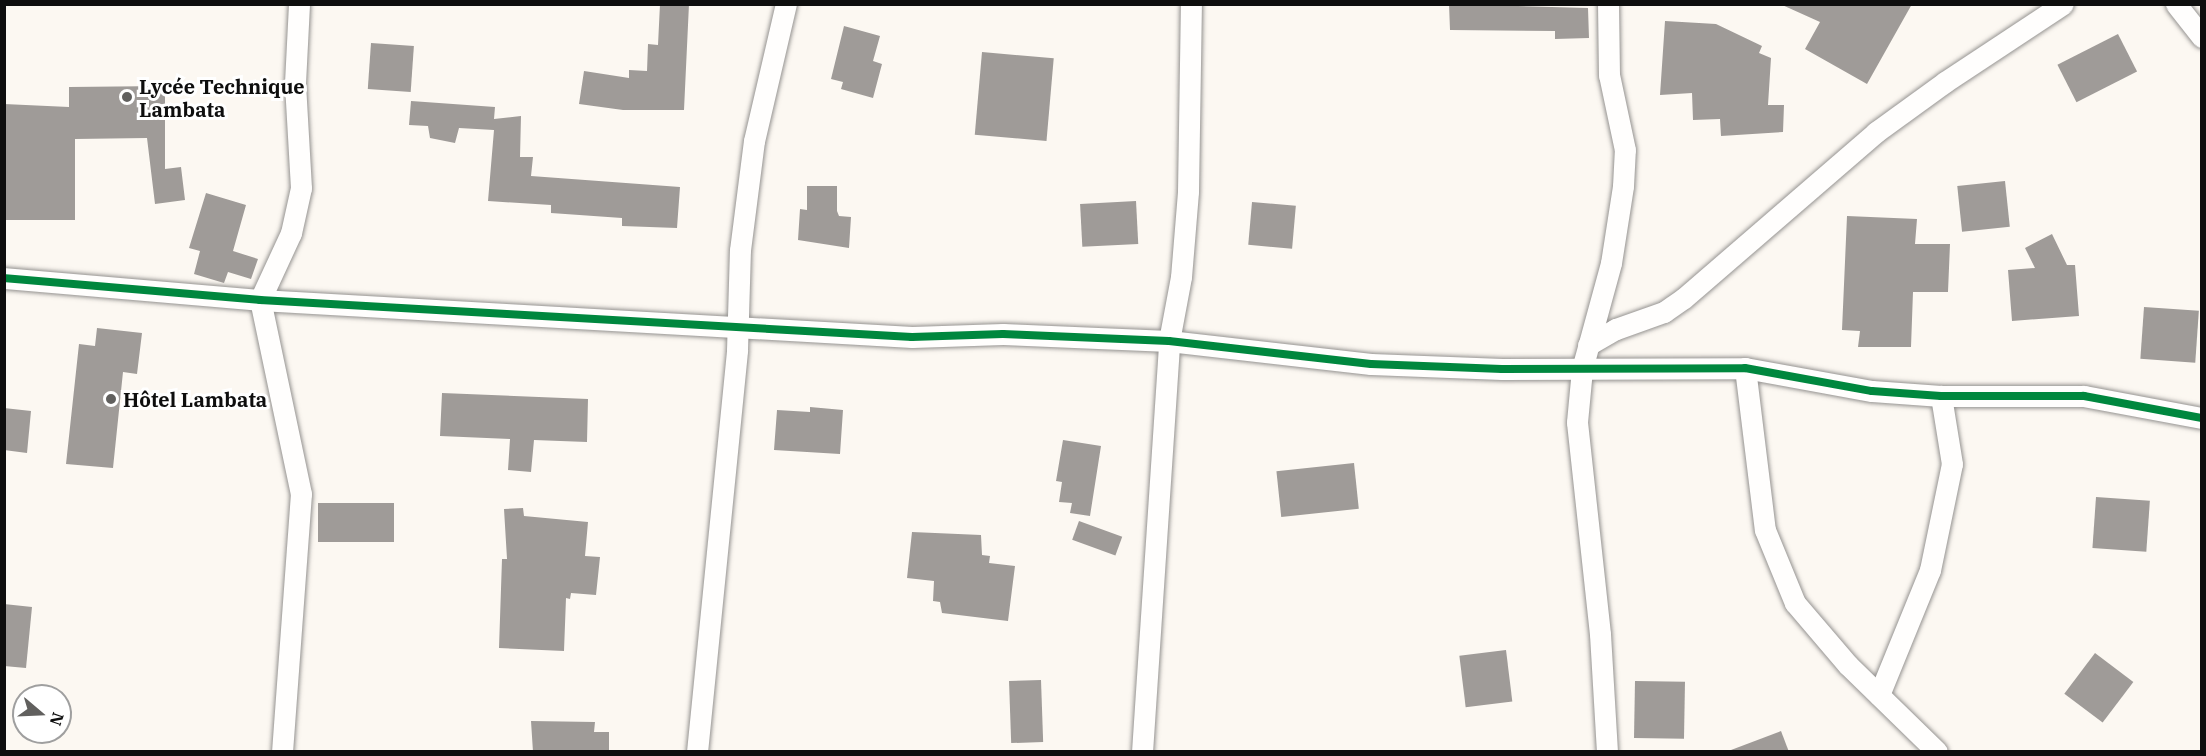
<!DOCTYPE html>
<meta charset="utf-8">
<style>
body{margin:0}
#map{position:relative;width:2206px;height:756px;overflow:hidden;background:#fcf8f2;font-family:"IBM Plex Serif",serif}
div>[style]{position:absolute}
.building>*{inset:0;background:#9f9b98;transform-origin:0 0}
.roads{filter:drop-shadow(0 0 2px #959391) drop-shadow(0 0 2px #959391)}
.street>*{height:21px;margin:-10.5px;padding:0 10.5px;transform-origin:10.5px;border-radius:10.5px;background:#fffefd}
.cycleway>*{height:8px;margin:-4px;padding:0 4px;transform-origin:4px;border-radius:4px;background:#00873e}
.dots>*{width:16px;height:16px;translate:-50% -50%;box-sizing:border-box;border:3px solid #fff;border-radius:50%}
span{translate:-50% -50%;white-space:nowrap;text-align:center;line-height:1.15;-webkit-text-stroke:6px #fff;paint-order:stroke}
.poi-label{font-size:20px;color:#0e0e0e;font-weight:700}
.left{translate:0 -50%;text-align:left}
.frame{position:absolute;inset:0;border:6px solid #0e0e0e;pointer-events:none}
.north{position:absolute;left:12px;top:684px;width:60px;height:60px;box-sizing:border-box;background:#fff;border:2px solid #9f9f9f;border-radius:50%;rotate:109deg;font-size:16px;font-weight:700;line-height:24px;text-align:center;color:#0e0e0e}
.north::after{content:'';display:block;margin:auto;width:21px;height:27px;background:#61605e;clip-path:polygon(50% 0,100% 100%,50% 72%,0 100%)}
</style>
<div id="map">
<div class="building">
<div style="clip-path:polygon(660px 4px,689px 4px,684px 110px,623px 110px,579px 104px,584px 71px,629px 78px,629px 70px,647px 71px,648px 44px,658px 45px)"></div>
<div style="clip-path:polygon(1449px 4px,1588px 8px,1589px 38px,1555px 39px,1555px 31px,1450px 30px)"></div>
<div style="clip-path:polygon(1780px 4px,1912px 4px,1867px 84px,1805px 49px,1820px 22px)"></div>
<div style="clip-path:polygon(1665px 21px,1716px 24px,1762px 46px,1759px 53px,1771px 58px,1768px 105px,1784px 105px,1783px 132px,1721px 136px,1720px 119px,1693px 120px,1692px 93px,1660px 95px)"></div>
<div style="clip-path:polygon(844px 26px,880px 36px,873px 61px,882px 64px,873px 98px,841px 89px,843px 82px,831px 79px)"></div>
<div style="left:2118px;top:34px;width:42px;height:68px;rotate:63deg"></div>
<div style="left:371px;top:43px;width:43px;height:46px;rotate:4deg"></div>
<div style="left:982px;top:52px;width:72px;height:83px;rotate:5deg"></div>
<div style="clip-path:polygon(165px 86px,165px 169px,181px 167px,185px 200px,155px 204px,147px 138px,75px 139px,75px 220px,4px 220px,4px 104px,69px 107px,69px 87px)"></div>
<div style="clip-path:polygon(411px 101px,495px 107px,494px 119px,521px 116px,520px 157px,533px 157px,531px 176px,680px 187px,677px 228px,622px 226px,622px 218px,551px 213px,551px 205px,488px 201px,494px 130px,459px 128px,455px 143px,430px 138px,428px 126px,409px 125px)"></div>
<div style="left:2005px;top:181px;width:46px;height:48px;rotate:84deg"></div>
<div style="clip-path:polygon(807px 186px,837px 186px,837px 211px,839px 216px,851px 217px,849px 248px,798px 240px,800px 209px,807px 210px)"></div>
<div style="clip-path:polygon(206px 193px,246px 205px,233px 251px,258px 259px,251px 279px,228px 272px,224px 283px,194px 274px,200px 251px,189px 248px)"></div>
<div style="left:1136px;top:201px;width:43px;height:56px;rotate:87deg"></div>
<div style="left:1252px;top:202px;width:44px;height:43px;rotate:5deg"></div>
<div style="clip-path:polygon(1847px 216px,1917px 219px,1915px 244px,1950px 244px,1948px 292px,1913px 292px,1911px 347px,1858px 347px,1860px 331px,1842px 330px)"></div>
<div style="clip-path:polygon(2052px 234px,2067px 265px,2075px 265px,2079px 316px,2012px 321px,2008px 270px,2035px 268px,2025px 248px)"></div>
<div style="left:2144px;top:307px;width:55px;height:52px;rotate:4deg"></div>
<div style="clip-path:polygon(97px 328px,142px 333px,137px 374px,123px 372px,113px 468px,66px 464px,79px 344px,95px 346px)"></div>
<div style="clip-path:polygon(442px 393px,588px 399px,587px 442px,534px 440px,531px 472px,508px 470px,510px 439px,440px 436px)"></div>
<div style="clip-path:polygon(810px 407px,843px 410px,840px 454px,774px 450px,777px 410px,810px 412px)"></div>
<div style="clip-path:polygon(4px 408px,31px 411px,27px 453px,4px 450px)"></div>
<div style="clip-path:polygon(1063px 440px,1101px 446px,1090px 516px,1070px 513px,1072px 503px,1059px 502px,1062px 482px,1056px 481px)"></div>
<div style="left:1354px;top:463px;width:46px;height:78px;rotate:84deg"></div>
<div style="left:2096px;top:497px;width:54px;height:51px;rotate:4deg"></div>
<div style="left:318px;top:503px;width:76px;height:39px"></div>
<div style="clip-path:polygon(523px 508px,524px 516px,588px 522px,585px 556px,600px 557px,596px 595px,571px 593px,570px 599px,566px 598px,564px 651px,499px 648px,502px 559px,507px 559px,504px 509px)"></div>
<div style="left:1079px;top:521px;width:46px;height:20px;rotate:20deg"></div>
<div style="clip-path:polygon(912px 532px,981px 535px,982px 555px,990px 556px,989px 563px,1015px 566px,1008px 621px,942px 613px,940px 602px,933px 601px,934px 581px,907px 578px)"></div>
<div style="clip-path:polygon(4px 604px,32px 607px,26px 668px,4px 666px)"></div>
<div style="left:1506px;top:650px;width:52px;height:47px;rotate:83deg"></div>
<div style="left:2095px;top:653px;width:48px;height:51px;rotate:37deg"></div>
<div style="left:1041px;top:680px;width:62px;height:32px;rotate:88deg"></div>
<div style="left:1635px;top:681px;width:50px;height:57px;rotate:1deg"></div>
<div style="clip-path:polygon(531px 721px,595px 722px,594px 732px,609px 732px,609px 752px,533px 752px)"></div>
<div style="clip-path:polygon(1781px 731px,1789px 752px,1732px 752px,1731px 750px)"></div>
</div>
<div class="roads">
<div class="street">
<div style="left:2176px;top:4px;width:42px;rotate:51.8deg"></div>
<div style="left:4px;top:278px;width:257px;rotate:4.9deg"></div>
<div style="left:260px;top:300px;width:653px;rotate:3.25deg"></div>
<div style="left:912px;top:337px;width:91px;rotate:-1.9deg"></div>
<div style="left:1003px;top:334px;width:166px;rotate:2.4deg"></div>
<div style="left:1169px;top:341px;width:203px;rotate:6.5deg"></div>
<div style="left:1371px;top:364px;width:131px;rotate:2.2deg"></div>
<div style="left:1502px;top:369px;width:243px;rotate:-0.2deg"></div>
<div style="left:1745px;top:368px;width:129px;rotate:10.3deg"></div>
<div style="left:1872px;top:391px;width:69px;rotate:4.1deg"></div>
<div style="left:1941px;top:396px;width:143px"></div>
<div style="left:2084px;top:396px;width:120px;rotate:10.6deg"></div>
<div style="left:1588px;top:345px;width:32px;rotate:-30deg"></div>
<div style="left:1616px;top:329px;width:51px;rotate:-19.5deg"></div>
<div style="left:1664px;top:312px;width:24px;rotate:-35deg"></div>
<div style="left:1684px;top:298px;width:254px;rotate:-40.8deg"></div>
<div style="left:1876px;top:132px;width:85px;rotate:-35.9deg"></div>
<div style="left:1945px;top:82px;width:141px;rotate:-33.5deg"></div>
<div style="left:1745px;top:368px;width:163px;rotate:83deg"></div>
<div style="left:1765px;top:530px;width:79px;rotate:67.7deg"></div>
<div style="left:1795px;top:603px;width:82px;rotate:49.5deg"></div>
<div style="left:1848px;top:665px;width:124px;rotate:44.3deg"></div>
<div style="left:1879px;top:695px;width:135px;rotate:-67.8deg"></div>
<div style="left:1930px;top:570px;width:108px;rotate:-78.3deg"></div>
<div style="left:1952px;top:464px;width:69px;rotate:-99.2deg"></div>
<div style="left:282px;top:752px;width:259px;rotate:-85.8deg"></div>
<div style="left:301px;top:494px;width:198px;rotate:-101.9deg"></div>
<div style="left:260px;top:300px;width:74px;rotate:-65.2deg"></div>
<div style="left:291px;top:233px;width:46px;rotate:-77.5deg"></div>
<div style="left:301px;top:188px;width:105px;rotate:-93.3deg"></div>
<div style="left:295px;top:83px;width:79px;rotate:-87.1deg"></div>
<div style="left:697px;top:752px;width:404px;rotate:-84.3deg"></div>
<div style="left:737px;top:350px;width:100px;rotate:-88.3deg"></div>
<div style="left:740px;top:250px;width:110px;rotate:-82.7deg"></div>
<div style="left:754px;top:141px;width:141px;rotate:-76.9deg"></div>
<div style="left:1142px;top:752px;width:412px;rotate:-86.2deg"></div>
<div style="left:1169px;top:341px;width:65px;rotate:-79.4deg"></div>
<div style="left:1181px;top:277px;width:86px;rotate:-85.3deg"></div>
<div style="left:1188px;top:191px;width:187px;rotate:-89.1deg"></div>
<div style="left:1607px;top:752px;width:118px;rotate:-93.4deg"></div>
<div style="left:1600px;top:634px;width:213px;rotate:-96.2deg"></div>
<div style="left:1577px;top:422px;width:53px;rotate:-84.6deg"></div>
<div style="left:1582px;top:369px;width:110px;rotate:-74.7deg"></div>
<div style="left:1611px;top:263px;width:78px;rotate:-81.1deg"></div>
<div style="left:1623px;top:186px;width:36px;rotate:-87deg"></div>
<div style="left:1625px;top:150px;width:77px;rotate:-102deg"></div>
<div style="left:1609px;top:75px;width:71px;rotate:-90.8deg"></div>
</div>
</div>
<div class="cycleway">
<div style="left:4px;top:278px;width:257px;rotate:4.9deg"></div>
<div style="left:260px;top:300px;width:653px;rotate:3.25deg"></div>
<div style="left:912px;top:337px;width:91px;rotate:-1.9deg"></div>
<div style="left:1003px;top:334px;width:166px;rotate:2.4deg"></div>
<div style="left:1169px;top:341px;width:203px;rotate:6.5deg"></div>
<div style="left:1371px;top:364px;width:131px;rotate:2.2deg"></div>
<div style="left:1502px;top:369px;width:243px;rotate:-0.2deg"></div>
<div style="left:1745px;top:368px;width:129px;rotate:10.3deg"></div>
<div style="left:1872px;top:391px;width:69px;rotate:4.1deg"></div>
<div style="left:1941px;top:396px;width:143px"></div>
<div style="left:2084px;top:396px;width:120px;rotate:10.6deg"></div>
</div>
<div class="dots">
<div style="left:127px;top:97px;background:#61605e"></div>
<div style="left:111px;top:399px;background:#61605e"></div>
</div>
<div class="poi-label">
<span class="left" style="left:139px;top:98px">Lycée Technique<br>Lambata</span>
<span class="left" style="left:123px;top:399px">Hôtel Lambata</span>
</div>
<div class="frame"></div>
<div class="north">N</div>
</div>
